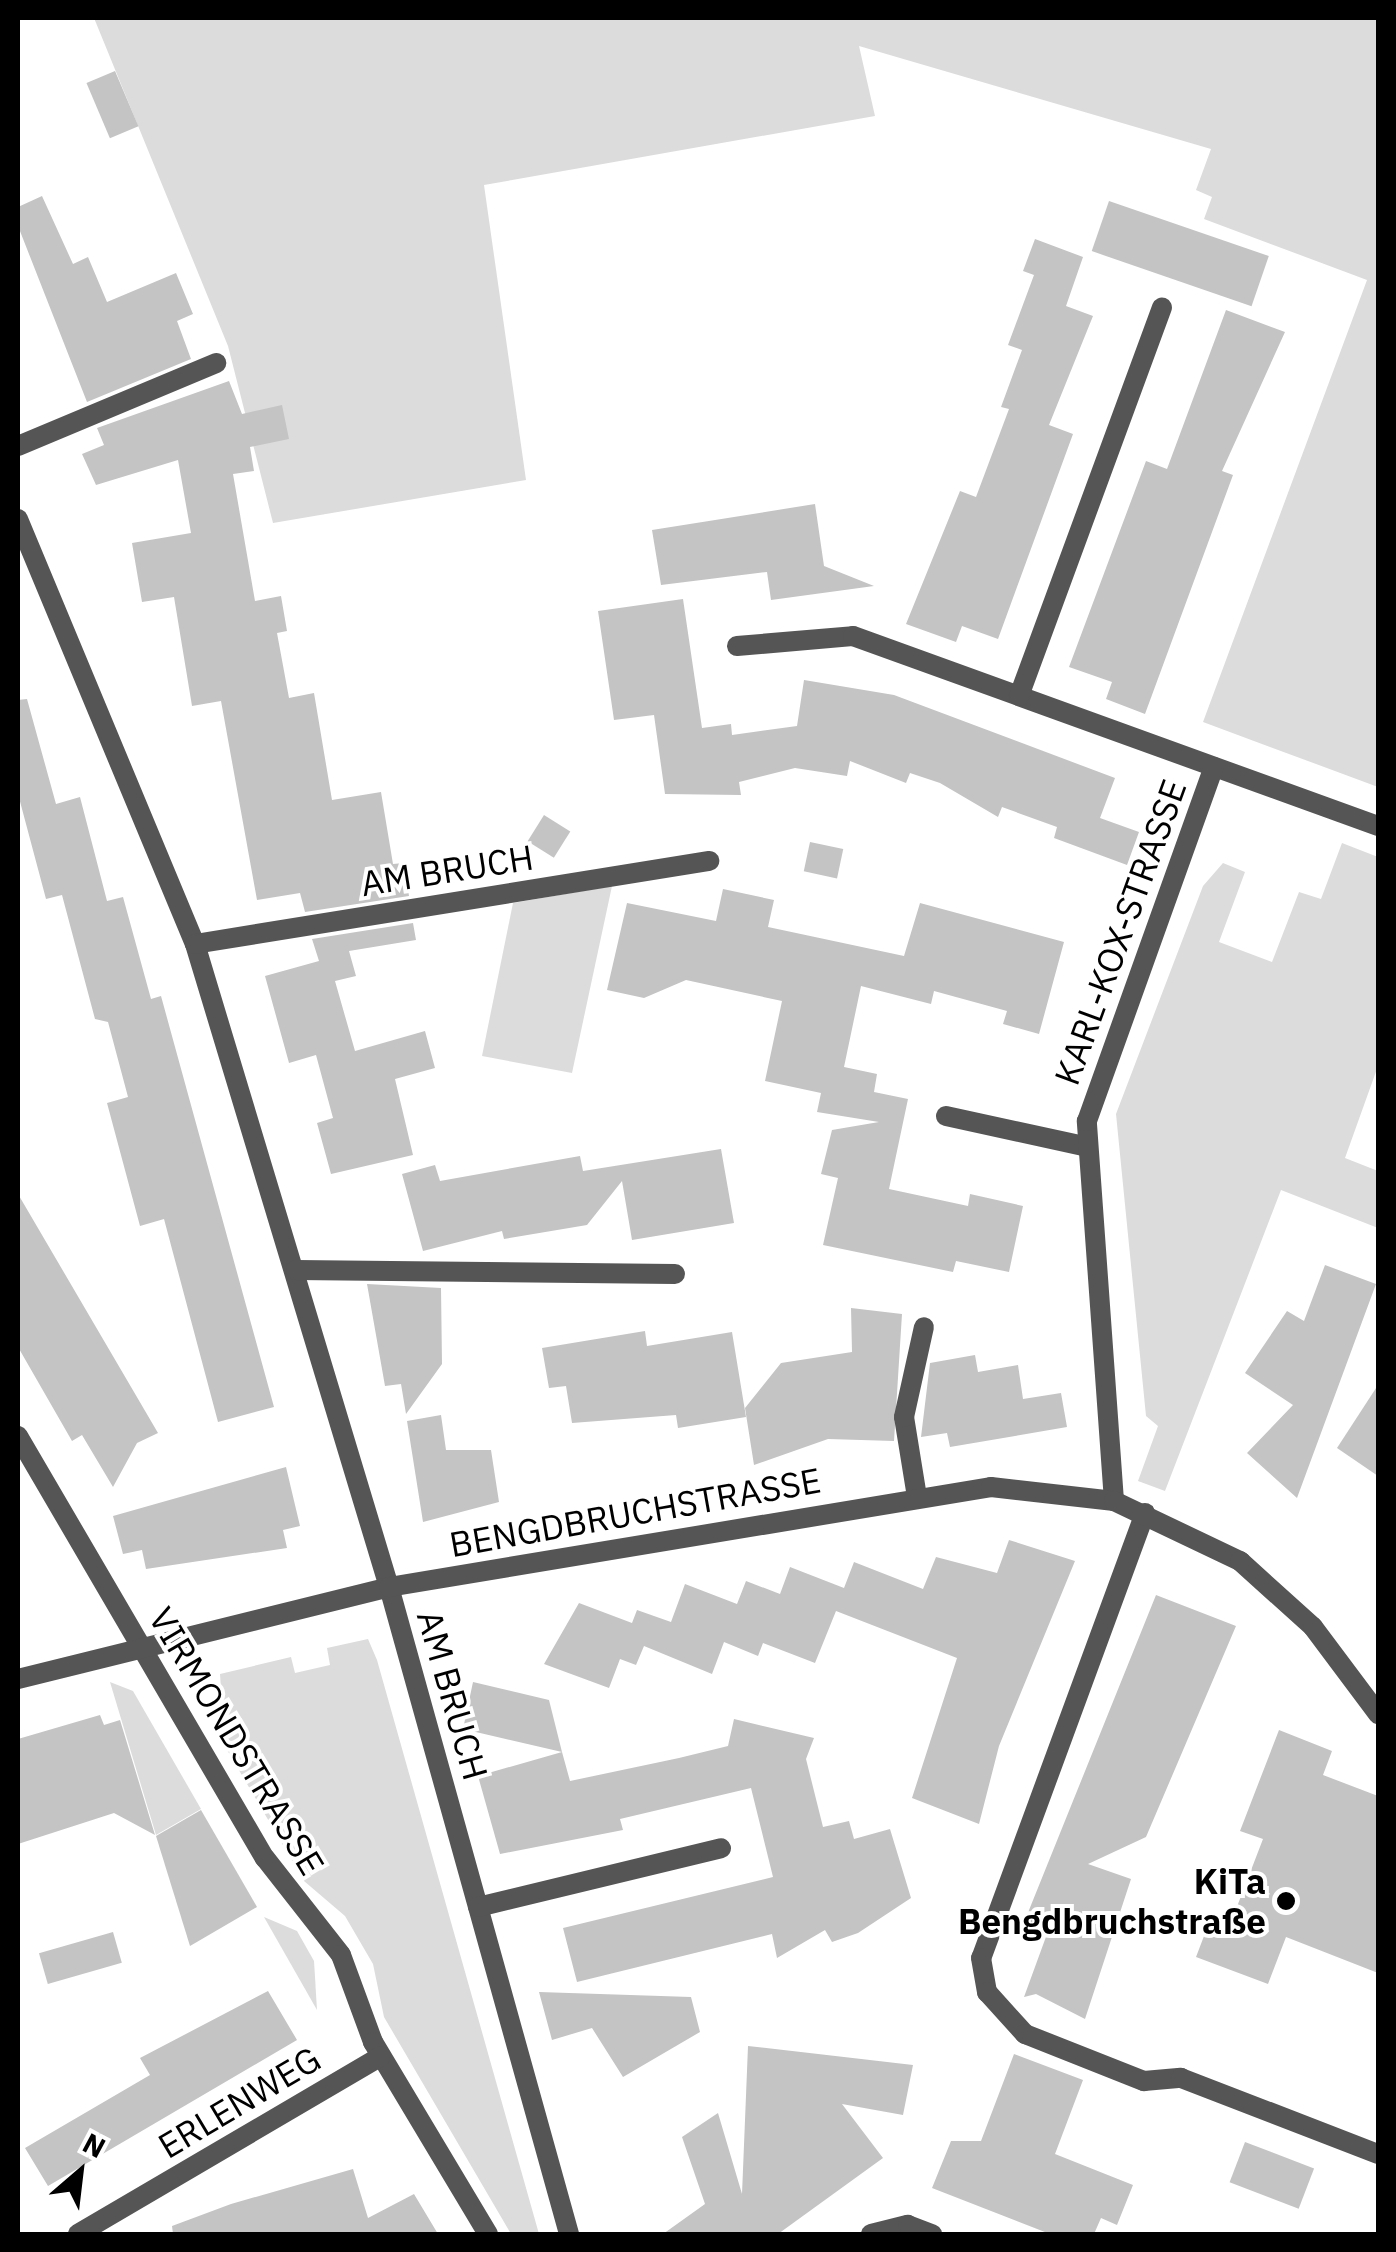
<!DOCTYPE html>
<meta charset="utf-8">
<style>
body{margin:0}
#map{position:relative;width:1396px;height:2252px;overflow:hidden;background:#fff;font-family:"IBM Plex Sans",sans-serif}
div>[style]{position:absolute}
.green>*{inset:0;background:#dcdcdc}
.building>*{inset:0;background:#c4c4c4;transform-origin:0 0}
.lane>*{height:20px;margin:-10px;padding:0 10px;transform-origin:10px;border-radius:10px;background:#555}
.street>*{height:20px;margin:-10px;padding:0 10px;transform-origin:10px;border-radius:10px;background:#555}
.dots>*{width:28px;height:28px;translate:-50% -50%;box-sizing:border-box;border:5px solid #fff;border-radius:50%}
span{translate:-50% -50%;white-space:nowrap;text-align:center;line-height:1.15;-webkit-text-stroke:8px #fff;paint-order:stroke}
.street-label{font-size:35px;color:#000}
.poi-label{font-size:35px;color:#000;font-weight:700}
.right{translate:-100% -50%;text-align:right}
.frame{position:absolute;inset:0;border:20px solid #000;pointer-events:none}
.north{position:absolute;left:30px;top:2122px;width:100px;height:100px;-webkit-text-stroke:8px #fff;paint-order:stroke;rotate:28deg;font-size:28px;font-weight:700;line-height:40px;text-align:center;color:#000}
.north::after{content:'';display:block;margin:auto;width:35px;height:45px;background:#000;clip-path:polygon(50% 0,100% 100%,50% 72%,0 100%)}
</style>
<div id="map">
<div class="green">
<div style="clip-path:polygon(94px 18px,1378px 18px,1378px 787px,1203px 722px,1367px 280px,1204px 219px,1212px 197px,1196px 190px,1211px 149px,859px 46px,875px 116px,484px 185px,526px 480px,273px 523px,228px 346px)"></div>
<div style="clip-path:polygon(1342px 843px,1378px 857px,1378px 1066px,1345px 1158px,1378px 1171px,1378px 1228px,1281px 1190px,1165px 1491px,1138px 1481px,1158px 1426px,1146px 1416px,1116px 1114px,1203px 886px,1223px 863px,1245px 872px,1219px 942px,1272px 962px,1299px 892px,1321px 899px)"></div>
<div style="clip-path:polygon(612px 886px,572px 1073px,482px 1056px,513px 903px)"></div>
<div style="clip-path:polygon(368px 1639px,377px 1660px,539px 2234px,511px 2234px,384px 2017px,373px 1964px,345px 1916px,304px 1881px,213px 1726px,223px 1720px,220px 1674px,291px 1657px,295px 1673px,330px 1665px,327px 1648px)"></div>
<div style="clip-path:polygon(110px 1682px,133px 1691px,201px 1809px,156px 1835px)"></div>
<div style="clip-path:polygon(264px 1917px,297px 1931px,314px 1961px,317px 2010px)"></div>
</div>
<div class="building">
<div style="left:115px;top:71px;width:60px;height:31px;rotate:67deg"></div>
<div style="clip-path:polygon(42px 196px,73px 264px,88px 257px,107px 302px,176px 273px,193px 314px,177px 321px,191px 359px,87px 402px,18px 226px,18px 207px)"></div>
<div style="left:1109px;top:201px;width:169px;height:53px;rotate:19deg"></div>
<div style="clip-path:polygon(1035px 239px,1083px 257px,1066px 306px,1093px 316px,1049px 425px,1073px 434px,998px 639px,962px 626px,956px 642px,906px 624px,960px 491px,976px 497px,1009px 409px,1001px 407px,1022px 350px,1008px 345px,1034px 275px,1023px 271px)"></div>
<div style="clip-path:polygon(1226px 310px,1285px 332px,1222px 471px,1233px 475px,1145px 714px,1106px 699px,1112px 682px,1069px 667px,1146px 461px,1167px 469px)"></div>
<div style="clip-path:polygon(229px 381px,242px 414px,282px 405px,289px 439px,250px 447px,254px 471px,233px 474px,255px 601px,281px 596px,287px 631px,277px 633px,289px 698px,314px 693px,332px 800px,381px 792px,393px 864px,404px 863px,409px 896px,305px 912px,300px 893px,257px 900px,221px 701px,192px 706px,174px 597px,142px 602px,132px 543px,191px 533px,178px 460px,96px 485px,82px 454px,104px 445px,97px 428px)"></div>
<div style="clip-path:polygon(815px 504px,824px 566px,874px 586px,771px 600px,767px 572px,661px 585px,652px 530px)"></div>
<div style="clip-path:polygon(683px 599px,702px 728px,731px 724px,732px 735px,797px 726px,804px 680px,894px 695px,1115px 778px,1100px 818px,1139px 832px,1127px 865px,1054px 838px,1057px 827px,1032px 818px,1002px 807px,998px 817px,940px 783px,910px 773px,906px 783px,850px 761px,847px 776px,795px 768px,739px 782px,741px 795px,665px 794px,654px 715px,614px 720px,598px 611px)"></div>
<div style="clip-path:polygon(27px 699px,56px 804px,80px 797px,107px 901px,123px 897px,151px 999px,161px 996px,274px 1407px,218px 1422px,164px 1219px,140px 1226px,107px 1103px,128px 1097px,108px 1022px,95px 1019px,62px 895px,46px 899px,18px 794px,18px 700px)"></div>
<div style="left:544px;top:815px;width:31px;height:31px;rotate:32deg"></div>
<div style="left:810px;top:842px;width:34px;height:30px;rotate:12deg"></div>
<div style="clip-path:polygon(723px 889px,774px 900px,768px 927px,904px 956px,920px 903px,1064px 942px,1039px 1034px,1003px 1024px,1007px 1011px,934px 991px,931px 1004px,861px 986px,844px 1067px,877px 1074px,874px 1092px,908px 1099px,889px 1189px,968px 1206px,970px 1194px,1023px 1206px,1009px 1272px,956px 1261px,953px 1272px,823px 1245px,838px 1178px,821px 1174px,832px 1130px,879px 1122px,817px 1112px,821px 1093px,765px 1081px,782px 1001px,686px 980px,644px 998px,607px 990px,627px 903px,716px 921px)"></div>
<div style="clip-path:polygon(413px 923px,416px 940px,349px 951px,356px 976px,335px 981px,355px 1051px,425px 1031px,435px 1068px,395px 1079px,413px 1155px,331px 1174px,317px 1123px,333px 1118px,316px 1055px,289px 1063px,265px 976px,319px 961px,312px 939px)"></div>
<div style="clip-path:polygon(721px 1149px,734px 1223px,632px 1240px,622px 1181px,587px 1225px,504px 1239px,502px 1231px,423px 1251px,402px 1174px,435px 1165px,440px 1181px,580px 1156px,583px 1171px)"></div>
<div style="clip-path:polygon(18px 1194px,158px 1433px,137px 1443px,113px 1487px,82px 1435px,72px 1441px,18px 1347px)"></div>
<div style="clip-path:polygon(1325px 1265px,1376px 1284px,1297px 1498px,1247px 1453px,1293px 1405px,1245px 1373px,1287px 1311px,1304px 1321px)"></div>
<div style="clip-path:polygon(367px 1284px,441px 1288px,442px 1364px,406px 1414px,401px 1384px,385px 1386px)"></div>
<div style="clip-path:polygon(851px 1308px,902px 1314px,894px 1441px,828px 1439px,754px 1465px,745px 1408px,781px 1363px,852px 1352px)"></div>
<div style="clip-path:polygon(645px 1331px,647px 1346px,732px 1332px,746px 1417px,678px 1428px,676px 1415px,572px 1423px,566px 1386px,549px 1388px,542px 1348px)"></div>
<div style="clip-path:polygon(975px 1355px,978px 1372px,1018px 1365px,1023px 1399px,1061px 1393px,1067px 1427px,950px 1447px,947px 1433px,921px 1437px,930px 1363px)"></div>
<div style="clip-path:polygon(1378px 1385px,1378px 1476px,1337px 1448px)"></div>
<div style="clip-path:polygon(441px 1415px,446px 1450px,491px 1450px,499px 1502px,423px 1522px,407px 1421px)"></div>
<div style="clip-path:polygon(286px 1467px,300px 1526px,283px 1530px,287px 1548px,146px 1569px,142px 1550px,123px 1554px,113px 1516px)"></div>
<div style="clip-path:polygon(1009px 1540px,1075px 1561px,999px 1746px,979px 1824px,912px 1798px,957px 1658px,836px 1611px,815px 1663px,763px 1643px,758px 1656px,724px 1642px,712px 1674px,644px 1646px,636px 1665px,620px 1659px,609px 1688px,544px 1664px,579px 1603px,632px 1623px,637px 1610px,671px 1622px,685px 1584px,737px 1604px,746px 1581px,780px 1594px,790px 1567px,844px 1588px,854px 1562px,923px 1589px,936px 1557px,997px 1573px)"></div>
<div style="clip-path:polygon(1156px 1595px,1236px 1626px,1146px 1837px,1088px 1864px,1131px 1879px,1085px 2019px,1036px 1994px,1024px 1997px,1047px 1934px,1023px 1925px)"></div>
<div style="clip-path:polygon(473px 1682px,549px 1700px,562px 1752px,463px 1729px)"></div>
<div style="clip-path:polygon(100px 1715px,104px 1725px,120px 1720px,155px 1835px,114px 1813px,18px 1844px,18px 1739px)"></div>
<div style="clip-path:polygon(734px 1719px,814px 1738px,806px 1759px,823px 1827px,849px 1821px,854px 1839px,890px 1829px,911px 1898px,858px 1933px,832px 1942px,825px 1930px,777px 1958px,772px 1934px,577px 1982px,563px 1928px,773px 1877px,751px 1788px,620px 1819px,623px 1830px,500px 1854px,478px 1776px,562px 1752px,570px 1781px,679px 1758px,728px 1746px)"></div>
<div style="clip-path:polygon(1279px 1730px,1332px 1751px,1323px 1775px,1378px 1796px,1378px 1973px,1286px 1937px,1268px 1984px,1196px 1957px,1209px 1923px,1228px 1930px,1263px 1839px,1240px 1831px)"></div>
<div style="clip-path:polygon(201px 1810px,257px 1907px,190px 1946px,156px 1836px)"></div>
<div style="left:113px;top:1932px;width:32px;height:77px;rotate:74deg"></div>
<div style="clip-path:polygon(268px 1991px,297px 2040px,48px 2186px,25px 2148px,150px 2075px,140px 2058px)"></div>
<div style="clip-path:polygon(539px 1992px,691px 1997px,700px 2032px,623px 2077px,592px 2028px,552px 2040px)"></div>
<div style="clip-path:polygon(748px 2046px,913px 2065px,903px 2115px,842px 2104px,883px 2158px,778px 2234px,663px 2234px,705px 2204px,682px 2137px,718px 2113px,742px 2194px)"></div>
<div style="clip-path:polygon(1014px 2054px,1083px 2080px,1055px 2154px,1133px 2185px,1117px 2225px,1101px 2218px,1094px 2234px,1050px 2234px,932px 2188px,951px 2141px,981px 2141px)"></div>
<div style="left:1245px;top:2142px;width:74px;height:43px;rotate:21deg"></div>
<div style="clip-path:polygon(353px 2169px,368px 2218px,414px 2194px,438px 2234px,173px 2234px,172px 2226px,231px 2204px)"></div>
</div>
<div class="lane">
<div style="left:18px;top:446px;width:215px;rotate:-22.7deg"></div>
<div style="left:917px;top:1497px;width:81px;rotate:-99.2deg"></div>
<div style="left:904px;top:1417px;width:92px;rotate:-77.5deg"></div>
</div>
<div class="street">
<div style="left:18px;top:519px;width:460px;rotate:67.4deg"></div>
<div style="left:195px;top:944px;width:672px;rotate:73.21deg"></div>
<div style="left:389px;top:1587px;width:672px;rotate:74.45deg"></div>
<div style="left:737px;top:646px;width:116px;rotate:-4.9deg"></div>
<div style="left:853px;top:636px;width:558px;rotate:19.9deg"></div>
<div style="left:1019px;top:696px;width:414px;rotate:-69.8deg"></div>
<div style="left:195px;top:944px;width:521px;rotate:-9.17deg"></div>
<div style="left:946px;top:1116px;width:145px;rotate:12.3deg"></div>
<div style="left:296px;top:1270px;width:379px;rotate:0.6deg"></div>
<div style="left:18px;top:1436px;width:489px;rotate:59.7deg"></div>
<div style="left:265px;top:1858px;width:123px;rotate:51.9deg"></div>
<div style="left:341px;top:1955px;width:93px;rotate:69.8deg"></div>
<div style="left:373px;top:2042px;width:224px;rotate:59.1deg"></div>
<div style="left:1114px;top:1501px;width:381px;rotate:-94.1deg"></div>
<div style="left:1087px;top:1121px;width:376px;rotate:-70.3deg"></div>
<div style="left:1145px;top:1513px;width:474px;rotate:110.2deg"></div>
<div style="left:981px;top:1958px;width:35px;rotate:80deg"></div>
<div style="left:987px;top:1992px;width:57px;rotate:47.9deg"></div>
<div style="left:1025px;top:2034px;width:128px;rotate:21.6deg"></div>
<div style="left:1144px;top:2081px;width:37px;rotate:-5deg"></div>
<div style="left:1181px;top:2078px;width:211px;rotate:21.1deg"></div>
<div style="left:18px;top:1679px;width:382px;rotate:-13.9deg"></div>
<div style="left:389px;top:1587px;width:610px;rotate:-9.43deg"></div>
<div style="left:991px;top:1487px;width:124px;rotate:6.5deg"></div>
<div style="left:1114px;top:1501px;width:140px;rotate:25.5deg"></div>
<div style="left:1240px;top:1561px;width:98px;rotate:42.1deg"></div>
<div style="left:1313px;top:1627px;width:109px;rotate:53.2deg"></div>
<div style="left:478px;top:1907px;width:250px;rotate:-13.6deg"></div>
<div style="left:78px;top:2234px;width:351px;rotate:-30.4deg"></div>
<div style="left:871px;top:2234px;width:38px;rotate:-14deg"></div>
<div style="left:908px;top:2225px;width:26px;rotate:21deg"></div>
</div>
<div class="dots">
<div style="left:1286px;top:1901px;background:#000"></div>
</div>
<div class="street-label">
<span style="left:447px;top:870px;rotate:-9deg">AM BRUCH</span>
<span style="left:1120px;top:932px;rotate:-70deg">KARL-KOX-STRASSE</span>
<span style="left:635px;top:1512px;rotate:-10deg">BENGDBRUCHSTRASSE</span>
<span style="left:453px;top:1695px;rotate:74deg">AM BRUCH</span>
<span style="left:237px;top:1741px;rotate:59deg">VIRMONDSTRASSE</span>
<span style="left:239px;top:2102px;rotate:-31deg">ERLENWEG</span>
</div>
<div class="poi-label">
<span class="right" style="left:1266px;top:1901px">KiTa<br>Bengdbruchstraße</span>
</div>
<div class="frame"></div>
<div class="north">N</div>
</div>
